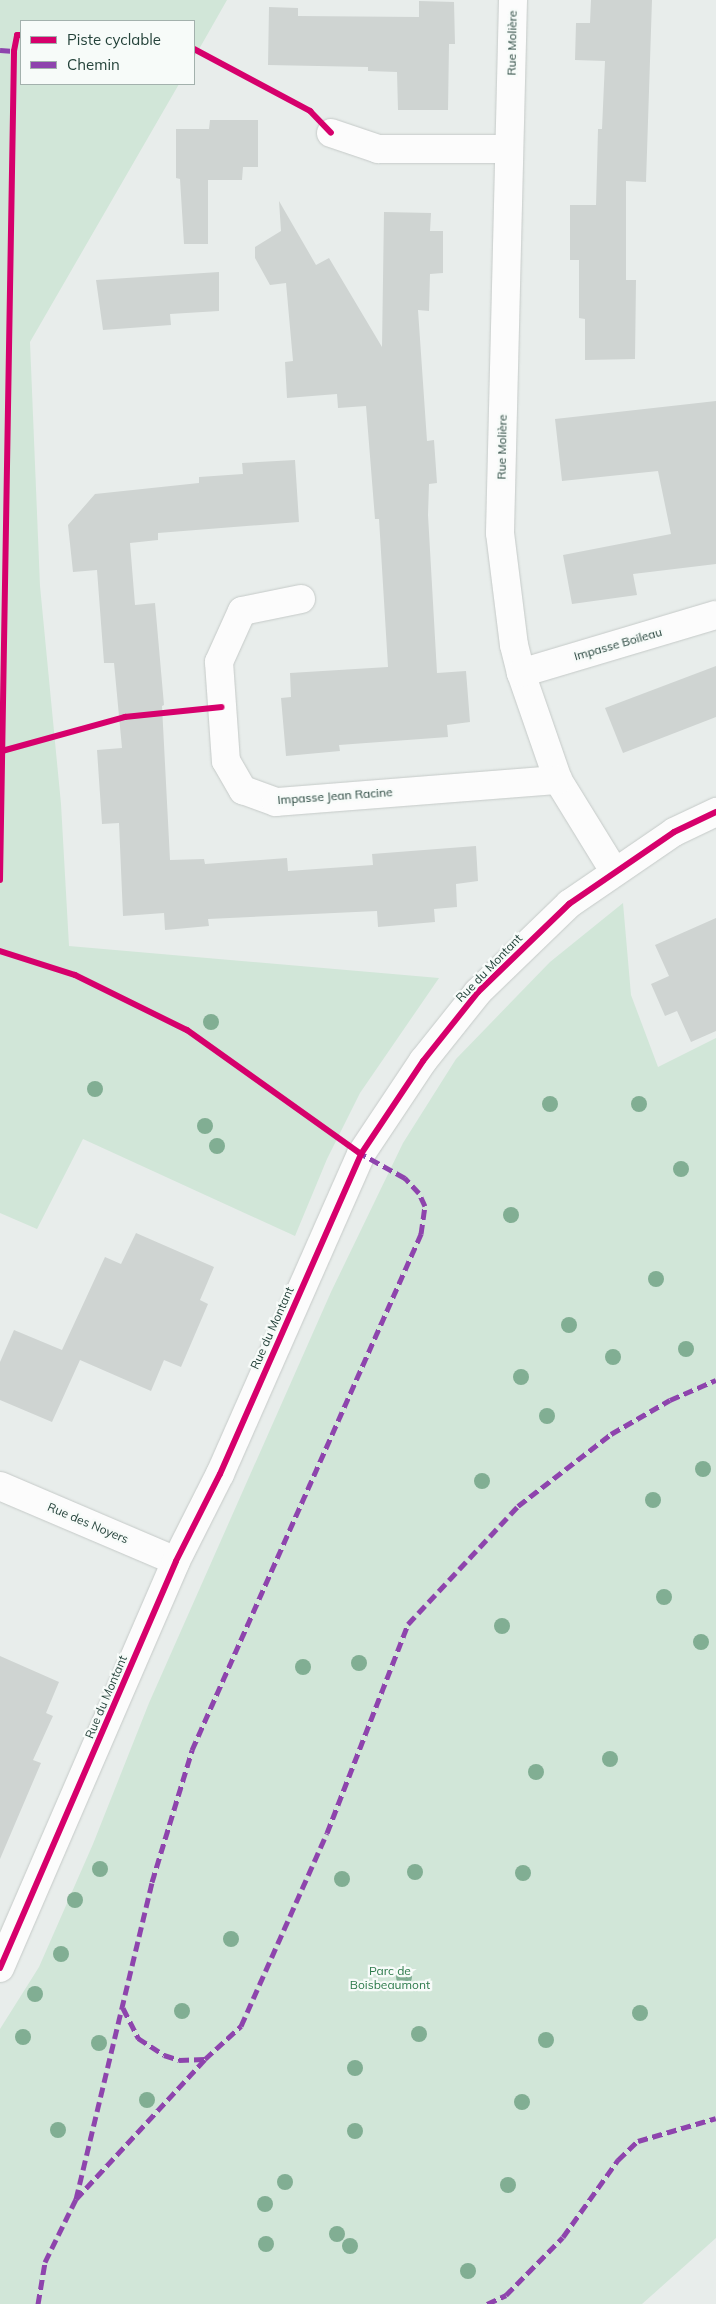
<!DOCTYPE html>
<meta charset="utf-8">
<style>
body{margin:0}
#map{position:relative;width:716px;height:2304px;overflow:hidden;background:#e8edeb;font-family:Mulish,sans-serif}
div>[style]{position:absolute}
.green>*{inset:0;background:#d1e6d8}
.building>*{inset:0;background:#cfd4d2}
.roads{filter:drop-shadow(0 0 1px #c5cac8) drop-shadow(0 0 1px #c5cac8)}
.minor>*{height:28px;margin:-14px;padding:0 14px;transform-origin:14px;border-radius:14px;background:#fcfcfc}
.quiet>*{height:5px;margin-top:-2.5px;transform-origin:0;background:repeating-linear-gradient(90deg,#8e44ad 0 10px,transparent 0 15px)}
.cycleway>*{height:6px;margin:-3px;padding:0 3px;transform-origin:3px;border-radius:3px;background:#d6006c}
.trees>*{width:16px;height:16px;margin:-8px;border-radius:50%;background:#81ae93}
span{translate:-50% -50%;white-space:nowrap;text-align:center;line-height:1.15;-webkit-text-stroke:4.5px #f7fbf9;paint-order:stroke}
.street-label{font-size:12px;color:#24423a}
.park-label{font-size:12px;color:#2d7a4b}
.legend{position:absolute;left:20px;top:20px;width:175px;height:65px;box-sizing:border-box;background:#f7fbf9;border:1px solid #a3b1ad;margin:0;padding:6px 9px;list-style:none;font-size:15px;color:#24423a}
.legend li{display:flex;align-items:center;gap:10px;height:25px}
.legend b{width:25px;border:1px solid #a3b1ad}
</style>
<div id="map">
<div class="green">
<div style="clip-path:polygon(0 0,227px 0,194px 58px,194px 21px,21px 21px,21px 84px,179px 84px,30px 342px,40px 586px,61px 804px,69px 946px,439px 978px,360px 1093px,327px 1159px,295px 1236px,83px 1139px,37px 1229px,0 1213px)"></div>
<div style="clip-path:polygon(623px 903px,631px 995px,658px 1067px,716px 1038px,716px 2238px,642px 2304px,0 2304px,0 2029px,39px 1967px,93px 1844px,149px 1703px,331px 1292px,403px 1143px,456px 1059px,550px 962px)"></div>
</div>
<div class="building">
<div style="clip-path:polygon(591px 0,652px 0,646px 182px,626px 181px,626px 280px,636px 280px,635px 359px,585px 360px,585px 319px,579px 318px,579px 260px,570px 260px,570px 205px,596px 205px,598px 129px,602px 129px,605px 61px,575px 60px,576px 23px,590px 23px)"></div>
<div style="clip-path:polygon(419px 1px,454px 2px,455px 44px,449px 44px,448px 110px,398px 110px,397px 72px,368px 71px,368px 67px,268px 65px,269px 7px,298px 8px,298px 16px,419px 17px)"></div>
<div style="clip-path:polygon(210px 120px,258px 120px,258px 167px,243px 167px,242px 180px,208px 180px,208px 244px,184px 244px,180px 179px,176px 178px,176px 129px,209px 129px)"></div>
<div style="clip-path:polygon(279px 201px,316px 265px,329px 258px,382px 347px,384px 212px,431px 213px,430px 231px,443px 231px,443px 273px,430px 274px,429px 311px,418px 310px,427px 441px,434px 440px,437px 483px,429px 484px,428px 515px,437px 673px,466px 671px,470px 722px,447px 725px,448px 737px,339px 745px,340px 751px,286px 756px,281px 698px,291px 697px,290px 673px,388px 667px,379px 519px,375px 519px,366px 406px,338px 408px,337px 394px,287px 398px,285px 362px,293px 361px,286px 283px,270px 285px,255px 258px,255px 247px,281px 231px)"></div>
<div style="clip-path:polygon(219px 272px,219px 311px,170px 314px,171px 325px,103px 330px,96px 280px)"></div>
<div style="clip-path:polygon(716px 401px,716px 564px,633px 574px,637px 595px,572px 604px,563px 555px,671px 534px,658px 471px,562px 481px,555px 419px)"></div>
<div style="clip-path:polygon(295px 460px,299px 522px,158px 533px,158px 540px,130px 543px,135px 605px,155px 603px,164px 705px,162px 706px,170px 860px,204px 859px,205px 864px,287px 858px,288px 871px,373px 865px,372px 854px,476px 846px,478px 881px,456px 884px,457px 907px,434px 909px,435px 922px,378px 927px,377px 911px,208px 919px,209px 926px,165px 930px,164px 913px,123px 916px,119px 823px,102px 824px,97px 750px,122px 748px,114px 663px,104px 663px,97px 570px,73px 572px,68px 525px,95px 494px,199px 483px,199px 477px,243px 474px,242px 463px)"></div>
<div style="clip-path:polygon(716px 666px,716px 717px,623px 753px,605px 708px)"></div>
<div style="clip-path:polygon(716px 918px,716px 1031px,691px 1042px,677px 1011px,665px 1016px,651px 984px,669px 976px,655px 945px)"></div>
<div style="clip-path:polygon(136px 1233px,214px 1267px,200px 1300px,208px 1304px,181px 1367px,164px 1360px,151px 1391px,80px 1360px,52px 1422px,0 1400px,0 1362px,14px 1330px,62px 1350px,105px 1257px,121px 1264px)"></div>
<div style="clip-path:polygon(0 1656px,59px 1682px,46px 1713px,53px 1716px,33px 1760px,41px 1763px,0 1859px)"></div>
</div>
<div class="roads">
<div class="minor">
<div style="left:513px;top:0;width:533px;rotate:91.4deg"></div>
<div style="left:500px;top:533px;width:113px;rotate:82.9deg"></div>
<div style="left:514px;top:645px;width:29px;rotate:76deg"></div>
<div style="left:521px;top:673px;width:113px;rotate:70.9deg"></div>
<div style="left:558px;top:780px;width:107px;rotate:58.4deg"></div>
<div style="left:331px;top:133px;width:50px;rotate:18.8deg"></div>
<div style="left:378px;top:149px;width:131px"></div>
<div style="left:301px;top:599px;width:60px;rotate:168.5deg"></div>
<div style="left:242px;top:611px;width:56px;rotate:114.3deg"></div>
<div style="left:219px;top:662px;width:99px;rotate:86deg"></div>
<div style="left:226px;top:761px;width:34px;rotate:60deg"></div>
<div style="left:243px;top:790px;width:35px;rotate:20deg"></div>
<div style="left:276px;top:802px;width:283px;rotate:-4.5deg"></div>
<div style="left:521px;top:673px;width:203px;rotate:-16.6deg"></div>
<div style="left:0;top:1486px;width:191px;rotate:23.1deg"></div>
<div style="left:0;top:1968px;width:443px;rotate:-66.6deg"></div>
<div style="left:176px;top:1561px;width:97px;rotate:-63.2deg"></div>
<div style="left:220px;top:1474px;width:350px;rotate:-66.2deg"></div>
<div style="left:361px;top:1154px;width:112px;rotate:-56.3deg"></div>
<div style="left:423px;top:1061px;width:88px;rotate:-51.4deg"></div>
<div style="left:478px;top:992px;width:127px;rotate:-44deg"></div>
<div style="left:569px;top:904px;width:127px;rotate:-34.4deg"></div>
<div style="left:674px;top:832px;width:47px;rotate:-25.5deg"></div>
</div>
</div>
<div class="quiet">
<div style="left:0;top:50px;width:14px;rotate:4deg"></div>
<div style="left:123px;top:2008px;width:34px;rotate:63deg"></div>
<div style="left:138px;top:2038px;width:31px;rotate:33deg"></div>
<div style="left:164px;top:2055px;width:16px;rotate:18deg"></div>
<div style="left:179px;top:2060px;width:26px;rotate:-2deg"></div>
<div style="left:76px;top:2199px;width:326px;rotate:-76.5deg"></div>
<div style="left:152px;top:1882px;width:138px;rotate:-73.1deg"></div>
<div style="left:192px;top:1750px;width:565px;rotate:-66.07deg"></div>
<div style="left:421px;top:1234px;width:28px;rotate:-82deg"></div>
<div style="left:425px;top:1206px;width:14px;rotate:-115deg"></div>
<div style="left:419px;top:1193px;width:21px;rotate:-133deg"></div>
<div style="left:405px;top:1178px;width:54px;rotate:-151deg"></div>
<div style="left:38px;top:2304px;width:43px;rotate:-80.5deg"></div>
<div style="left:45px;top:2262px;width:70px;rotate:-63.8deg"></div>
<div style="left:76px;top:2199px;width:190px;rotate:-47.3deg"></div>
<div style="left:205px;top:2059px;width:49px;rotate:-42.5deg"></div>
<div style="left:241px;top:2026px;width:211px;rotate:-66deg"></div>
<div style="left:327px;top:1833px;width:224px;rotate:-68.8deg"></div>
<div style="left:408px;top:1624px;width:161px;rotate:-47deg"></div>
<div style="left:518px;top:1506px;width:118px;rotate:-37.7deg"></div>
<div style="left:611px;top:1434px;width:68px;rotate:-30deg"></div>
<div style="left:670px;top:1400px;width:50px;rotate:-23.5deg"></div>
<div style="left:487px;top:2304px;width:21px;rotate:-25deg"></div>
<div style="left:506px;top:2295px;width:81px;rotate:-45.5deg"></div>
<div style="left:563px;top:2237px;width:95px;rotate:-54.5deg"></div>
<div style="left:618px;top:2160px;width:28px;rotate:-44deg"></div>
<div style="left:638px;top:2141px;width:81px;rotate:-16.4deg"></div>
</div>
<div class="cycleway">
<div style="left:194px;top:49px;width:132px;rotate:28.1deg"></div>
<div style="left:310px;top:111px;width:30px;rotate:46deg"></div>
<div style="left:2px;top:751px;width:128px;rotate:-15.5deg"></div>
<div style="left:125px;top:717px;width:97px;rotate:-5.9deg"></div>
<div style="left:0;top:880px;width:829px;rotate:-89.03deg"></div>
<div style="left:14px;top:51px;width:16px;rotate:-79deg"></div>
<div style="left:17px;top:35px;width:4px"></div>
<div style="left:0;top:951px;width:79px;rotate:17.7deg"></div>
<div style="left:75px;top:975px;width:125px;rotate:26.2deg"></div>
<div style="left:187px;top:1030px;width:214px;rotate:35.5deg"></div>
<div style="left:0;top:1968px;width:443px;rotate:-66.6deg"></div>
<div style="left:176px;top:1561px;width:97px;rotate:-63.2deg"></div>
<div style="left:220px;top:1474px;width:350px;rotate:-66.2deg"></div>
<div style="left:361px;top:1154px;width:112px;rotate:-56.3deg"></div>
<div style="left:423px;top:1061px;width:88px;rotate:-51.4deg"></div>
<div style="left:478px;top:992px;width:127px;rotate:-44deg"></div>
<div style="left:569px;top:904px;width:127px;rotate:-34.4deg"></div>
<div style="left:674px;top:832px;width:47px;rotate:-25.5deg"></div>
</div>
<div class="trees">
<div style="left:211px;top:1022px"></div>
<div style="left:95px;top:1089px"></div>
<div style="left:550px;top:1104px"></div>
<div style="left:639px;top:1104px"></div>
<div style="left:205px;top:1126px"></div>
<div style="left:217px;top:1146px"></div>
<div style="left:681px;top:1169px"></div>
<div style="left:511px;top:1215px"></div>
<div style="left:656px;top:1279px"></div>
<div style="left:569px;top:1325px"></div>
<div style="left:686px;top:1349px"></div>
<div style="left:613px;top:1357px"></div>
<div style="left:521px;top:1377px"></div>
<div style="left:547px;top:1416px"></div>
<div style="left:703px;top:1469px"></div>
<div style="left:482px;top:1481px"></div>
<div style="left:653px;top:1500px"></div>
<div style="left:664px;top:1597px"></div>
<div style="left:502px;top:1626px"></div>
<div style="left:701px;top:1642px"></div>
<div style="left:359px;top:1663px"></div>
<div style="left:303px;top:1667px"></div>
<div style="left:610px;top:1759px"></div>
<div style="left:536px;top:1772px"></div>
<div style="left:100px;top:1869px"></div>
<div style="left:415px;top:1872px"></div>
<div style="left:523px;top:1873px"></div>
<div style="left:342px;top:1879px"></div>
<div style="left:75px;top:1900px"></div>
<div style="left:231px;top:1939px"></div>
<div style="left:61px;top:1954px"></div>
<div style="left:404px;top:1977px"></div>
<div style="left:35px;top:1994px"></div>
<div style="left:182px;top:2011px"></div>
<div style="left:640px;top:2013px"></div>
<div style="left:419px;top:2034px"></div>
<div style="left:23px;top:2037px"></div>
<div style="left:546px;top:2040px"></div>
<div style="left:99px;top:2043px"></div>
<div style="left:355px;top:2068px"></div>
<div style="left:147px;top:2100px"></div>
<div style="left:522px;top:2102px"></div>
<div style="left:58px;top:2130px"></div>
<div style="left:355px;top:2131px"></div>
<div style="left:285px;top:2182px"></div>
<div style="left:508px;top:2185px"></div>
<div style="left:265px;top:2204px"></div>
<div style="left:337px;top:2234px"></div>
<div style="left:266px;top:2244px"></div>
<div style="left:350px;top:2246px"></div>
<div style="left:468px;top:2271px"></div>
</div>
<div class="street-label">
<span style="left:512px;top:43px;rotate:-89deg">Rue Molière</span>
<span style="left:502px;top:447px;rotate:-89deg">Rue Molière</span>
<span style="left:618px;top:644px;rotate:-16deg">Impasse Boileau</span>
<span style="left:335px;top:796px;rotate:-4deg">Impasse Jean Racine</span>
<span style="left:489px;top:968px;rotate:-46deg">Rue du Montant</span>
<span style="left:272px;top:1328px;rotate:-66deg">Rue du Montant</span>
<span style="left:88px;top:1523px;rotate:23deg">Rue des Noyers</span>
<span style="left:106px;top:1697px;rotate:-67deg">Rue du Montant</span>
</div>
<div class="park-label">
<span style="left:390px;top:1978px">Parc de<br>Boisbeaumont</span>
</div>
<ul class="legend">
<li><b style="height:6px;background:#d6006c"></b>Piste cyclable</li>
<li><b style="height:6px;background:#8e44ad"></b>Chemin</li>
</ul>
</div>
